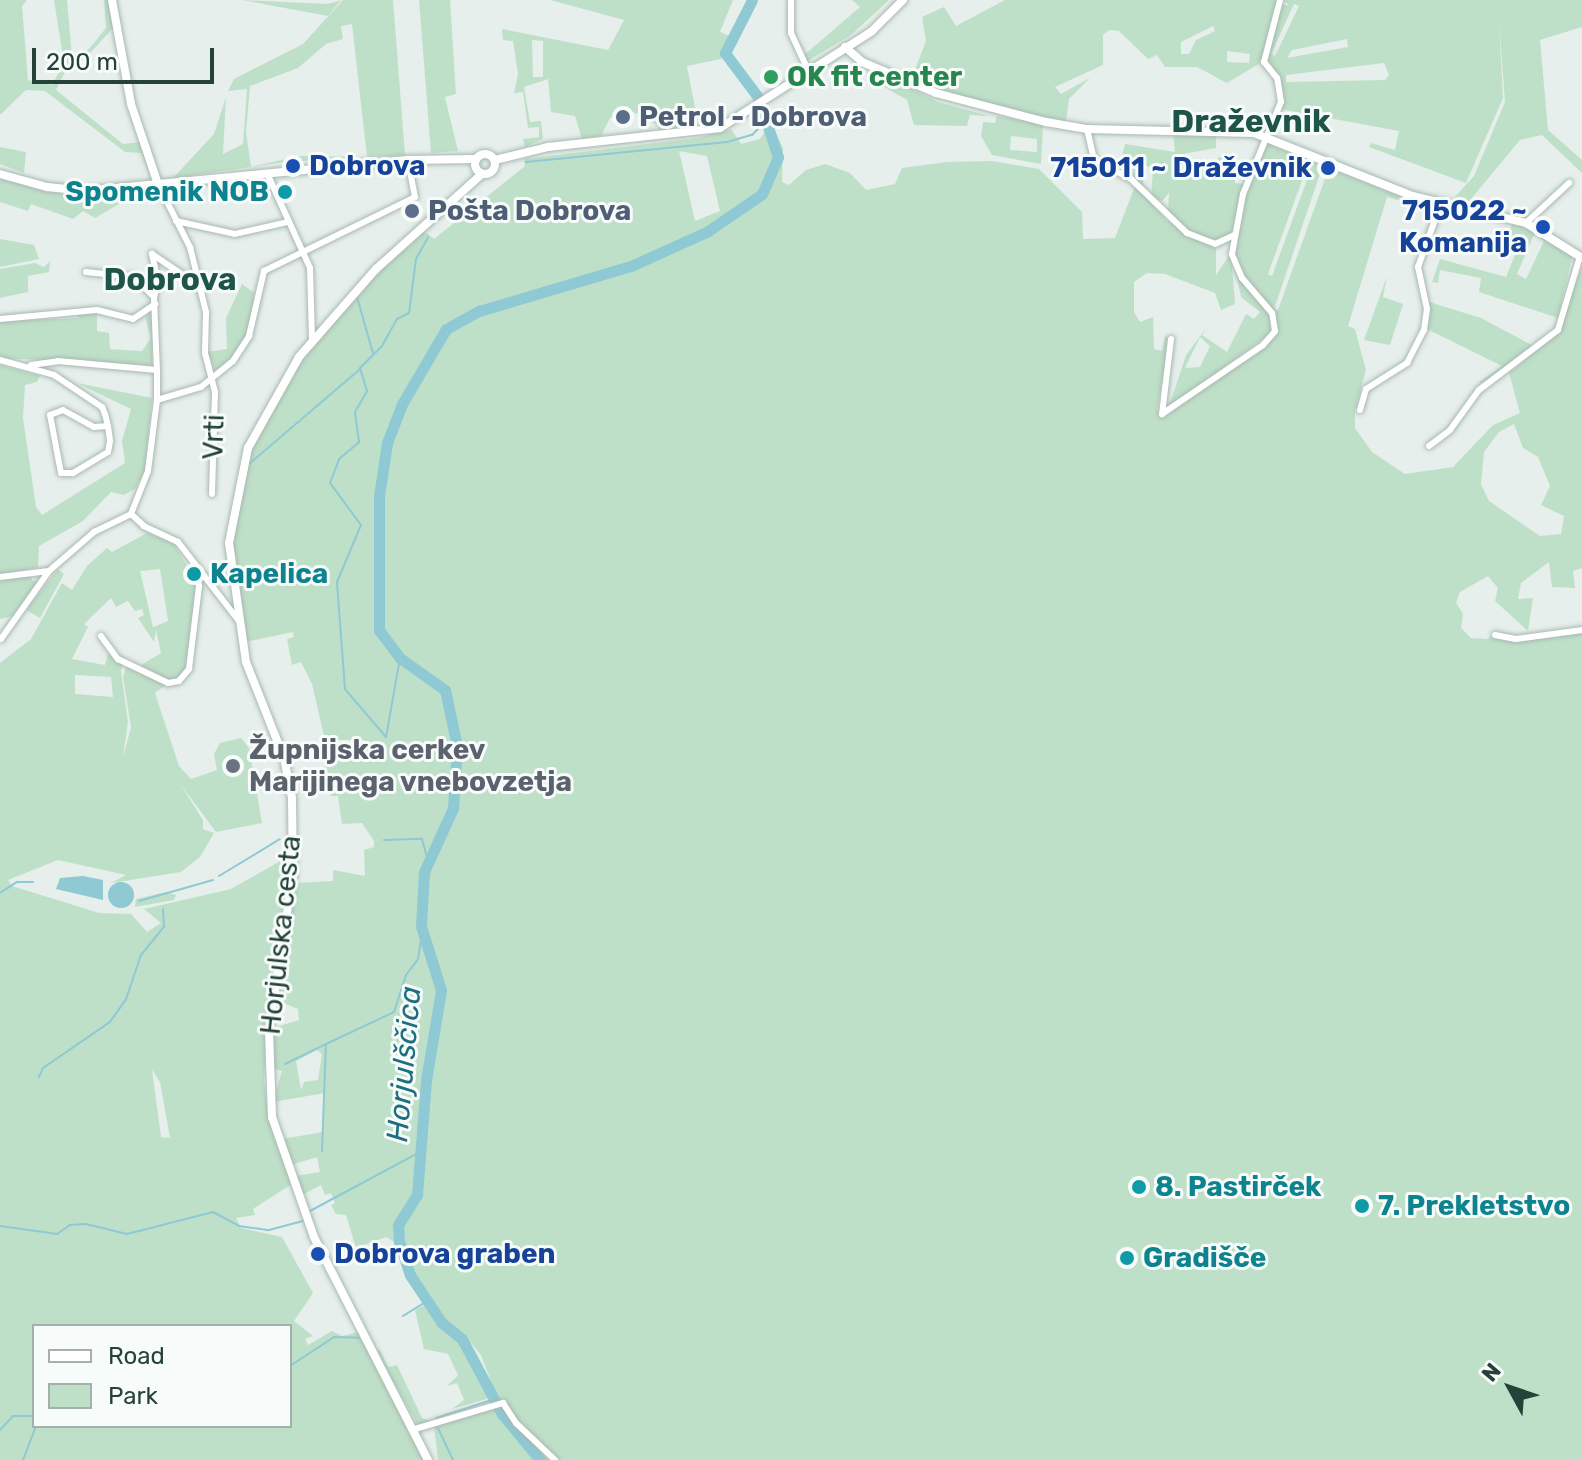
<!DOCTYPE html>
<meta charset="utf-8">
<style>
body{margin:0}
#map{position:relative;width:1582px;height:1460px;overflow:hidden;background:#e6efeb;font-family:Rubik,sans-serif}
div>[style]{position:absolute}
.green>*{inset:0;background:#bfe0c8}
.water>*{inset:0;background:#8ec9d4}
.round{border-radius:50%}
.stream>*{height:2px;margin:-1px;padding:0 1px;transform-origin:1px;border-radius:1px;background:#8ec9d4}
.river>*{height:11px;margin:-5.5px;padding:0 5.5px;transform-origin:5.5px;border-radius:5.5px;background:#8ec9d4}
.roads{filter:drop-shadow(0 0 2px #a8b8b2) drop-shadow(0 0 2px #a8b8b2)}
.street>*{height:6px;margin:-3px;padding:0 3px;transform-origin:3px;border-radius:3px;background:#fff}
.secondary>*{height:8px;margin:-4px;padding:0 4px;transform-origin:4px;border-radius:4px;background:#fff}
.secondary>.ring{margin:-4px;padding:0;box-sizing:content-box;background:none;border:8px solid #fff;border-radius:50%}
.dots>*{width:22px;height:22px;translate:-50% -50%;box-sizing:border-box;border:4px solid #f7fbf9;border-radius:50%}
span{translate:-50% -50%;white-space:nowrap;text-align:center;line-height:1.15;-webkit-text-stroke:6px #f7fbf9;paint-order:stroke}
.leisure-label{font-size:28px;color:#27864d;font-weight:700}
.left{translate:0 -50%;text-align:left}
.service-label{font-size:28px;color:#4e5e75;font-weight:700}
.transit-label{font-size:28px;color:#164399;font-weight:700}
.right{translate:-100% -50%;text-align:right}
.culture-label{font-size:28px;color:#0d838f;font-weight:700}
.street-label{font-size:28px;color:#24423a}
.worship-label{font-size:28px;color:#5b616d;font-weight:700}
.water-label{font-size:30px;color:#1c6f80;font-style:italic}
.quarter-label{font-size:32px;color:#1f5548;font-weight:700}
.legend{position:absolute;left:32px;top:1324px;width:260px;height:104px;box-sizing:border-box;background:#f7fbf9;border:2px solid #a3b1ad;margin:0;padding:10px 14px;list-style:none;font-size:24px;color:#24423a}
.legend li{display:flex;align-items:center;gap:16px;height:40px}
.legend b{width:40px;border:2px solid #a3b1ad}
.north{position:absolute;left:1470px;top:1348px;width:80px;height:80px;-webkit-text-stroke:6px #f7fbf9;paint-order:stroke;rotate:310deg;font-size:22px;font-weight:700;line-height:32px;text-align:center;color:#24423a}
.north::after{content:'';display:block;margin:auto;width:28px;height:36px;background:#24423a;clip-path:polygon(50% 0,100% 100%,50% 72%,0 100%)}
.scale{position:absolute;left:32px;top:48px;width:182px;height:36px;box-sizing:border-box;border:4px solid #24423a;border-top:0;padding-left:10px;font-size:24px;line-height:28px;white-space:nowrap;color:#24423a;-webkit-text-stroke:6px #f7fbf9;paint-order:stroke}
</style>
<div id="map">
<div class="green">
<div style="clip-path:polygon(0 0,27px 0,22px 6px,28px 80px,52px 85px,64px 63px,54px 0,67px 0,72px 57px,89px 49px,106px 28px,104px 0,109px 0,114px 27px,91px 52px,70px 61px,56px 90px,123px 144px,140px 142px,150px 176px,142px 153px,125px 152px,45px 91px,26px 90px,0 115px)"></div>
<div style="clip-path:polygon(242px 0,328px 4px,341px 0,328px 16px)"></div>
<div style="clip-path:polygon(evenodd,343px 0,393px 0,405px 155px,286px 162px,173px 178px,214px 134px,226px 97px,223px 154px,243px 144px,247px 89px,228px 91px,234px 79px,303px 44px,343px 0,352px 24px,367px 157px,298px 156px,251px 167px,246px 132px,250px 86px,298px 68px,326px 44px,343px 39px,341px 26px,352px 24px)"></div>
<div style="clip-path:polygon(419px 0,450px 0,456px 94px,445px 97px,458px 151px,431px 153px)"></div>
<div style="clip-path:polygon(evenodd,550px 0,733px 0,720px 32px,732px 37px,721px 59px,687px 66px,698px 123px,694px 129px,661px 131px,646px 116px,628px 111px,610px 118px,601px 136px,582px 139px,575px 116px,551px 112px,548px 79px,524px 87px,530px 122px,541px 121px,543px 139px,525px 147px,523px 139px,539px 137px,539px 127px,528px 128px,523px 92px,514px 93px,518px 74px,513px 41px,503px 40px,502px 29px,608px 50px,624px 20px,550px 0,532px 40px,543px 41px,543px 77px,533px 77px,532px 40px)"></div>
<div style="clip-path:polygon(852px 0,889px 0,851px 35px,806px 62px,803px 56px,860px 7px)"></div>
<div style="clip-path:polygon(evenodd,1005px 0,1278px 0,1262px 62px,1227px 83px,1197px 67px,1165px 67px,1157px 55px,1148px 59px,1119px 31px,1109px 30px,1103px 35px,1103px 65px,1055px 87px,1061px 94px,1090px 78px,1069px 99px,1066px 121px,974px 103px,912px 77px,926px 41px,922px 17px,944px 7px,956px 26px,1005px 0,1213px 26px,1215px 31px,1196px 40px,1189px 54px,1181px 54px,1181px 42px,1213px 26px,1005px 0,1227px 51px,1250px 54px,1249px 63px,1227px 62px,1227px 51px)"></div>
<div style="clip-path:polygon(evenodd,1283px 0,1582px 0,1582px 27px,1540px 40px,1548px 130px,1582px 160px,1582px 173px,1542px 135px,1520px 140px,1466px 205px,1451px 201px,1474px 176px,1505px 102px,1499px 22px,1503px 98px,1466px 183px,1369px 147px,1371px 143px,1395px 150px,1399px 131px,1280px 109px,1283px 88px,1266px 62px,1282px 5px,1289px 5px,1283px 0,1294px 4px,1299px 6px,1275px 56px,1271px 54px,1294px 4px,1283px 0,1347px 39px,1348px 47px,1287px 58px,1292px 50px,1347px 39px,1283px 0,1384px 63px,1389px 75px,1385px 80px,1286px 82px,1286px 75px,1384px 63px)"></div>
<div style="clip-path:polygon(883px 75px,938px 102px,989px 116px,970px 115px,967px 126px,914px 125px,907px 100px,879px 84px)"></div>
<div style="clip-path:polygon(evenodd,997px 116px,1043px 124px,1041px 164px,992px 155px,981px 136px,983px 122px,995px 123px,997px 116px,1011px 136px,1037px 139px,1037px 152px,1010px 150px,1011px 136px)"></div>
<div style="clip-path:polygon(evenodd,731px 129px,741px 144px,760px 139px,766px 130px,776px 133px,783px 148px,782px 182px,789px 185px,806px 170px,825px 164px,850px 173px,866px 190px,895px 184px,902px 168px,947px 162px,992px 161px,1039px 169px,1082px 212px,1083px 239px,1115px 238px,1135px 186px,1167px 221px,1184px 231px,1168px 212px,1169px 193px,1162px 201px,1151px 197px,1153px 169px,1144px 165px,1143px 189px,1119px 169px,1125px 144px,1175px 152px,1173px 133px,1216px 133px,1216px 148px,1183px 154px,1192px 170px,1219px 168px,1218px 157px,1225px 159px,1225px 167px,1236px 168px,1235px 183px,1244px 184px,1231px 234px,1216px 246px,1216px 275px,1231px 253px,1235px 304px,1221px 310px,1215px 293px,1165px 274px,1147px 273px,1134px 282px,1134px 312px,1140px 322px,1153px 317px,1154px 349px,1162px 351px,1165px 336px,1170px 338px,1157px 410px,1165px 417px,1277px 332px,1276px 316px,1243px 276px,1234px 253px,1246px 190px,1263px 142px,1400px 196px,1398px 200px,1387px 197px,1348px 326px,1355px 329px,1366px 370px,1355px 410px,1355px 428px,1372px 452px,1405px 474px,1453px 467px,1493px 425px,1520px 413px,1509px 373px,1556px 335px,1582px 267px,1582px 568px,1573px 571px,1575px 588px,1552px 587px,1549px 562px,1521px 583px,1518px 599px,1533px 598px,1528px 631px,1495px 601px,1498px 588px,1488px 576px,1460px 592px,1456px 603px,1463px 614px,1461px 628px,1471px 638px,1488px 639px,1491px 635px,1514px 641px,1582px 632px,1582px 1460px,438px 1460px,434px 1426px,500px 1405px,481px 1355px,465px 1336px,449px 1329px,430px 1295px,411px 1275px,403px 1247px,421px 1251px,402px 1244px,401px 1225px,422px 1196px,421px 1186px,417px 1181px,413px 1198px,398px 1219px,396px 1243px,386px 1237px,356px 1248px,346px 1215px,336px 1214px,331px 1205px,335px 1203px,331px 1193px,325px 1195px,321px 1185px,302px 1195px,295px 1176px,320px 1172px,317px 1157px,291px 1165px,282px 1139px,323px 1132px,325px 1093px,273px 1102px,282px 1071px,272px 1068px,273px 1028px,299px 1020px,298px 1009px,279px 1001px,276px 988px,296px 883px,333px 881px,333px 870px,365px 876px,364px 850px,374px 847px,374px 841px,362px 823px,342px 824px,338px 796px,331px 796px,327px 785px,323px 756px,365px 752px,365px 740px,325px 740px,312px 684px,301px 662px,292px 665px,287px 639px,294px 637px,293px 632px,246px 642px,232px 549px,250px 453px,308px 350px,380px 269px,424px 231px,434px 239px,525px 166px,524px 159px,697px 138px,731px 129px,679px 151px,707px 156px,720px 211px,695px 221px,679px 151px,731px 129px,1321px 171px,1327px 173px,1278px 310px,1274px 309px,1321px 171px,731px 129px,1304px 175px,1308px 177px,1272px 276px,1268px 274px,1304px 175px,731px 129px,1514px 424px,1523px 448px,1538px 457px,1550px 486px,1541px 505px,1564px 516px,1561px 534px,1540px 536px,1489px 501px,1481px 484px,1484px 452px,1499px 432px,1514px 424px,731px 129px,317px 1050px,322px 1054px,318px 1080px,304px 1082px,301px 1090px,296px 1061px,317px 1050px)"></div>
<div style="clip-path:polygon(0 147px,26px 152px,24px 173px,0 164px)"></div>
<div style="clip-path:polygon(0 179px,66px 195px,117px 194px,119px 204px,95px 218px,83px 211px,73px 219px,31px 204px,28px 211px,0 202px)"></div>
<div style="clip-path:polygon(evenodd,1513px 224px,1539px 233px,1572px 257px,1558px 318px,1479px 292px,1481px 278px,1440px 270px,1438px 283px,1432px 282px,1440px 259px,1506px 277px,1515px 255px,1499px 248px,1513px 224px,1534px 235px,1544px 241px,1526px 279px,1517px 274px,1534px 235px)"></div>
<div style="clip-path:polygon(0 239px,34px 245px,39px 259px,0 267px)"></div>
<div style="clip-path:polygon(50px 261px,49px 272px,28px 276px,28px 292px,0 298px,0 269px,35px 263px,44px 267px)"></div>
<div style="clip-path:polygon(evenodd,1235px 268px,1271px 317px,1273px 331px,1168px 409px,1186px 355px,1207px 327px,1202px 335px,1227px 352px,1246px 314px,1254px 319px,1260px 312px,1241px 297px,1235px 268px,1200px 337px,1210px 346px,1200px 367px,1185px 368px,1200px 337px)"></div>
<div style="clip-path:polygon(1387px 276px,1383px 297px,1403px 304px,1390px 345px,1364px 340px)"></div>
<div style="clip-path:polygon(242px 284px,254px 293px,250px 327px,241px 348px,217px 373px,207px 352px,227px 349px,226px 318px)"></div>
<div style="clip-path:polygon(1426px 301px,1481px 318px,1537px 348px,1485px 386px,1479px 382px,1502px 366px,1427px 329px)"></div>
<div style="clip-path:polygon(153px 311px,152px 365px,0 358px,0 321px,78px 318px,78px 314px,97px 312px,97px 331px,109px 333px,110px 349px,142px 351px,151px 338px,145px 317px)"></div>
<div style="clip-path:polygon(0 365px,40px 376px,37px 382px,25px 385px,23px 418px,36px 507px,42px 515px,125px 463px,122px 441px,131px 409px,77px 383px,152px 398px,145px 470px,135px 489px,124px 495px,111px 492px,83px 521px,39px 546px,38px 567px,0 575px)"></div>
<div style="clip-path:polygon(evenodd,147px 533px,172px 541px,197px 582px,186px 671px,170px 682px,141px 665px,161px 653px,156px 630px,154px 642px,138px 618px,144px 615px,142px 609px,135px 611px,128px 601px,116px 607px,111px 598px,84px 624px,88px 627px,72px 659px,105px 665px,108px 653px,123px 664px,121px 671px,128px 722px,123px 758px,131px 727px,123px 677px,127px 665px,167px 684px,155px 693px,179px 766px,191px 779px,217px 770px,214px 754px,220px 743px,241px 738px,249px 748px,262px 823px,216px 832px,181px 785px,203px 820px,203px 829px,214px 833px,200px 857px,181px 872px,111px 883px,126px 875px,58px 860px,8px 880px,12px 886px,99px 913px,131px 914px,147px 932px,161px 923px,144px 909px,231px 889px,289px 856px,268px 995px,264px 1080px,268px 1113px,292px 1184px,253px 1209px,255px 1215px,236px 1218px,241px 1228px,282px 1237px,313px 1293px,294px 1321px,313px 1336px,305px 1339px,308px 1345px,332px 1331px,342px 1336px,359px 1332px,424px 1460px,0 1460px,0 663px,31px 639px,62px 583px,72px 590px,87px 566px,107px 548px,112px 552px,147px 533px,160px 569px,168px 621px,153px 627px,140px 571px,160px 569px,147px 533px,75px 675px,111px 677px,113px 697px,75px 694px,75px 675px,147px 533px,152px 1070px,160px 1082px,170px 1138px,161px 1137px,152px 1070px,147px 533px,34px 1326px,290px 1326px,290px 1426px,34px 1426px,34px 1326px)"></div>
<div style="clip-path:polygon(58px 569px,64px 574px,40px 618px,26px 610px)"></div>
<div style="clip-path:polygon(29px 574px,33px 581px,40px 581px,13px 616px,0 619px,0 578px)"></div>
<div style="clip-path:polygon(166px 892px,176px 895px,174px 900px,135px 907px,136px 899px)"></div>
<div style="clip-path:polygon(424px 1305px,430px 1305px,449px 1334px,469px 1350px,490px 1398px,452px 1409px,464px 1400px,457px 1383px,447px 1386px,458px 1375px,448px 1354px,424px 1349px,415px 1310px)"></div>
<div style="clip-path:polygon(375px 1350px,380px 1350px,388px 1367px,397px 1365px,422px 1418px,433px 1422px,418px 1425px)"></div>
</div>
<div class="water">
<div style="clip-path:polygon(83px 876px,103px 880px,103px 900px,56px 889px,60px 878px)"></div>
<div class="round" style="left:108px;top:882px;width:26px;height:26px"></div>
</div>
<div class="stream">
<div style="left:526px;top:162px;width:202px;rotate:-5.7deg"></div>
<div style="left:727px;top:142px;width:26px;rotate:-16deg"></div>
<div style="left:752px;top:135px;width:21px;rotate:-45deg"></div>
<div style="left:357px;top:297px;width:58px;rotate:74.1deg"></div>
<div style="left:249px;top:464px;width:145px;rotate:-40.5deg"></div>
<div style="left:400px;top:658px;width:80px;rotate:100deg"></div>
<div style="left:386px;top:737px;width:63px;rotate:-130.5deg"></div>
<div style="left:345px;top:689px;width:107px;rotate:-94.3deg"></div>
<div style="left:337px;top:582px;width:62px;rotate:-67.2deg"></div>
<div style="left:361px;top:525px;width:52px;rotate:-126.4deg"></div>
<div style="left:330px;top:483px;width:26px;rotate:-69deg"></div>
<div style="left:339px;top:459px;width:26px;rotate:-40deg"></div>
<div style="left:359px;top:442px;width:30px;rotate:-98deg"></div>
<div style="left:355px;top:412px;width:24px;rotate:-60deg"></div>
<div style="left:367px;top:391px;width:24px;rotate:-107deg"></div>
<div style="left:360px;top:368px;width:31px;rotate:-45deg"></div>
<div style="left:382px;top:346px;width:31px;rotate:-61deg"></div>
<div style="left:397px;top:319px;width:13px;rotate:-27deg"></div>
<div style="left:409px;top:313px;width:54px;rotate:-82.6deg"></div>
<div style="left:416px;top:259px;width:25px;rotate:-61deg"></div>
<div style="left:384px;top:840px;width:38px;rotate:-2deg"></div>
<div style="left:422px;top:839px;width:23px;rotate:75deg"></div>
<div style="left:219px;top:876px;width:71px;rotate:-31.2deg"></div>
<div style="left:0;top:893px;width:20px;rotate:-33deg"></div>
<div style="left:17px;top:882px;width:16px"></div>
<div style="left:139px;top:901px;width:77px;rotate:-15.8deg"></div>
<div style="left:285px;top:1064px;width:46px;rotate:-26deg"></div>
<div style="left:39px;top:1077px;width:10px;rotate:-66deg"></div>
<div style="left:43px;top:1068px;width:81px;rotate:-34.5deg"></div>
<div style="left:110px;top:1022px;width:28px;rotate:-55deg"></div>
<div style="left:126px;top:999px;width:46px;rotate:-71.2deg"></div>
<div style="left:141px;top:955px;width:36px;rotate:-51deg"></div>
<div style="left:164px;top:927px;width:18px;rotate:-93deg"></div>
<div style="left:322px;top:1151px;width:107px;rotate:-87.9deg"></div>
<div style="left:326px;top:1044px;width:75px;rotate:-25.2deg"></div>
<div style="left:394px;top:1012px;width:39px;rotate:-72deg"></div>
<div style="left:406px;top:975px;width:20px;rotate:-53deg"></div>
<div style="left:418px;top:959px;width:30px;rotate:-81deg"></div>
<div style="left:310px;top:1211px;width:125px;rotate:-28.2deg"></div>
<div style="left:0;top:1226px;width:58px;rotate:8deg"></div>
<div style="left:57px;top:1234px;width:16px;rotate:-35deg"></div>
<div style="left:70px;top:1225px;width:16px;rotate:-4deg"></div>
<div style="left:86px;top:1224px;width:42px;rotate:13.7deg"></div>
<div style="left:127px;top:1234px;width:89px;rotate:-14.3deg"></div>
<div style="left:213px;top:1212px;width:30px;rotate:28deg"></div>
<div style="left:239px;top:1226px;width:30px;rotate:8deg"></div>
<div style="left:269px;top:1230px;width:35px;rotate:-15deg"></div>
<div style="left:403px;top:1316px;width:31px;rotate:-32deg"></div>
<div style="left:290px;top:1366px;width:53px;rotate:-33.4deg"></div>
<div style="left:334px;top:1337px;width:25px;rotate:2deg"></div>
<div style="left:436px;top:1418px;width:62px;rotate:-17.9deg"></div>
<div style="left:438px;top:1428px;width:35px;rotate:65deg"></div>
<div style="left:0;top:1430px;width:19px;rotate:-47deg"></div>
<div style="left:13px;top:1416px;width:21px"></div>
<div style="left:23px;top:1460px;width:36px;rotate:-69deg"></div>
</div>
<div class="river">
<div style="left:540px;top:1460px;width:60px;rotate:-129.6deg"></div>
<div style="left:502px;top:1414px;width:85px;rotate:-118.1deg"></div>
<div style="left:462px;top:1339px;width:26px;rotate:-141deg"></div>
<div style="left:442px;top:1323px;width:58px;rotate:-123.7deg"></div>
<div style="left:410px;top:1275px;width:35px;rotate:-108deg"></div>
<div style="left:399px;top:1242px;width:17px;rotate:-93deg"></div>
<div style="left:398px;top:1225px;width:36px;rotate:-58deg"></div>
<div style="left:417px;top:1195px;width:115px;rotate:-85.5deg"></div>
<div style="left:426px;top:1080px;width:91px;rotate:-80.5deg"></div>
<div style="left:441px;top:990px;width:67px;rotate:-107.4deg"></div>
<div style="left:421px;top:926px;width:54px;rotate:-86.8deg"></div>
<div style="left:424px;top:872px;width:70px;rotate:-65.6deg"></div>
<div style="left:453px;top:808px;width:62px;rotate:-86.3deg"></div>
<div style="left:457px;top:746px;width:57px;rotate:-102.1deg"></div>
<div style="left:445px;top:690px;width:55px;rotate:-144.6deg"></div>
<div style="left:400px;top:658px;width:35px;rotate:-127deg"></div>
<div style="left:379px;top:630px;width:134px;rotate:-90deg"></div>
<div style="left:379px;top:496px;width:54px;rotate:-81.4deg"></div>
<div style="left:387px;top:443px;width:42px;rotate:-69deg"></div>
<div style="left:402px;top:404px;width:87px;rotate:-59.6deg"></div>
<div style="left:446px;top:329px;width:38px;rotate:-29deg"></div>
<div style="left:479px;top:311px;width:159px;rotate:-16.5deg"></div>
<div style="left:631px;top:266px;width:85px;rotate:-24.4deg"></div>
<div style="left:708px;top:231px;width:65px;rotate:-34.4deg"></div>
<div style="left:762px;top:194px;width:40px;rotate:-66.6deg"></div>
<div style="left:778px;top:157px;width:63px;rotate:-108.4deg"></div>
<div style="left:758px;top:97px;width:55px;rotate:-126.9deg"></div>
<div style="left:725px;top:53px;width:59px;rotate:-63deg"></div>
</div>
<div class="roads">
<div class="street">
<div style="left:791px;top:0;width:33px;rotate:90deg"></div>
<div style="left:791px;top:33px;width:41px;rotate:65.3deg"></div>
<div style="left:1087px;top:129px;width:32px;rotate:77deg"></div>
<div style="left:1094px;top:160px;width:42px;rotate:27.2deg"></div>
<div style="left:1131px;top:179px;width:78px;rotate:44deg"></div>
<div style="left:1187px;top:233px;width:30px;rotate:21deg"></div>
<div style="left:1215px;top:244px;width:21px;rotate:-25deg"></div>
<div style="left:267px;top:173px;width:104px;rotate:65.6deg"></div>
<div style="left:310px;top:268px;width:72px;rotate:88.4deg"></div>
<div style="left:158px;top:184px;width:71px;rotate:63.1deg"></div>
<div style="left:190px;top:247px;width:67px;rotate:76.2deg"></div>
<div style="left:206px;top:312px;width:41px;rotate:91.4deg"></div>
<div style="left:205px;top:353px;width:40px;rotate:75.6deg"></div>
<div style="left:215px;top:392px;width:102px;rotate:91.7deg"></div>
<div style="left:176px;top:221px;width:60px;rotate:12.4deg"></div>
<div style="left:235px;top:234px;width:54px;rotate:-12.8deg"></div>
<div style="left:1526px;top:223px;width:59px;rotate:-42.9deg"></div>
<div style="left:86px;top:272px;width:48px;rotate:5.9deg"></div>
<div style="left:134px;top:277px;width:28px;rotate:45deg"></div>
<div style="left:0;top:319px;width:97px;rotate:-5.3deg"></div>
<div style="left:97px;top:310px;width:37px;rotate:14deg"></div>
<div style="left:133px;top:319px;width:27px;rotate:-34deg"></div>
<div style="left:1171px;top:339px;width:76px;rotate:96.8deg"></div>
<div style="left:1162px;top:414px;width:122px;rotate:-34.3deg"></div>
<div style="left:1263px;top:345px;width:18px;rotate:-49deg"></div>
<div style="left:1275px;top:331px;width:18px;rotate:-99deg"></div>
<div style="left:1272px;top:313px;width:46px;rotate:-130.6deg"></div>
<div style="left:1242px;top:278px;width:26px;rotate:-113deg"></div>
<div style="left:1232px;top:254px;width:61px;rotate:-79.6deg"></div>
<div style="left:1243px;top:194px;width:100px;rotate:-67.6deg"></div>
<div style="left:1281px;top:102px;width:24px;rotate:-99deg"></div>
<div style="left:1277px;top:78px;width:21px;rotate:-129deg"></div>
<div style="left:1264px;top:62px;width:64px;rotate:-75.5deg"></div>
<div style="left:0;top:360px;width:56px;rotate:15.5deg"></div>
<div style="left:54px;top:375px;width:58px;rotate:33.7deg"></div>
<div style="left:102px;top:407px;width:8px;rotate:67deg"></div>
<div style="left:105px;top:414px;width:12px;rotate:76deg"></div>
<div style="left:108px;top:426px;width:15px;rotate:82deg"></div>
<div style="left:110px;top:441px;width:11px;rotate:100deg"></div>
<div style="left:108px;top:452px;width:41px;rotate:149deg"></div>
<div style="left:73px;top:473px;width:12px;rotate:180deg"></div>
<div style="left:61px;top:473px;width:59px;rotate:-100.7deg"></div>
<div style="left:50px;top:415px;width:14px;rotate:-21deg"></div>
<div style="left:63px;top:410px;width:35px;rotate:29deg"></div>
<div style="left:94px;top:427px;width:14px;rotate:-4deg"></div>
<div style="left:31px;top:365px;width:27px;rotate:-8deg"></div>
<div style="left:58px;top:361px;width:99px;rotate:5.2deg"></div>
<div style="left:157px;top:370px;width:30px;rotate:90deg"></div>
<div style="left:157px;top:370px;width:73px;rotate:-92.4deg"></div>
<div style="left:154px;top:297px;width:16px;rotate:-75deg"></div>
<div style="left:158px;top:282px;width:29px;rotate:-102deg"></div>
<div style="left:152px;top:254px;width:37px;rotate:34deg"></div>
<div style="left:183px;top:275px;width:12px;rotate:9deg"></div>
<div style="left:1360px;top:410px;width:22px;rotate:-74deg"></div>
<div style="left:1366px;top:389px;width:49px;rotate:-32.4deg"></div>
<div style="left:1407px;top:363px;width:37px;rotate:-63deg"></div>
<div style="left:1424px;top:330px;width:21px;rotate:-82deg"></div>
<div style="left:1427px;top:309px;width:43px;rotate:-102.1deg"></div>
<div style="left:1418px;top:267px;width:68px;rotate:-70.2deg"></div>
<div style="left:1429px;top:446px;width:26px;rotate:-37deg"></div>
<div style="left:1450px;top:430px;width:49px;rotate:-54.1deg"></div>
<div style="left:1479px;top:390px;width:99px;rotate:-37.2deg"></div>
<div style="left:1558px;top:330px;width:77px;rotate:-73.4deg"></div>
<div style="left:0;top:577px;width:49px;rotate:-7deg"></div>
<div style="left:239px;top:621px;width:100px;rotate:-127.7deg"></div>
<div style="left:178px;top:542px;width:38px;rotate:-155deg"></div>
<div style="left:144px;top:526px;width:18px;rotate:-137deg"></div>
<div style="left:131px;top:514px;width:46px;rotate:-68.4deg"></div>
<div style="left:148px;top:471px;width:72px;rotate:-82.8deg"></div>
<div style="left:157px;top:400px;width:46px;rotate:-16.5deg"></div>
<div style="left:201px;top:387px;width:41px;rotate:-39.1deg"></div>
<div style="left:233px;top:361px;width:30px;rotate:-57deg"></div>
<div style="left:249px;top:336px;width:67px;rotate:-77deg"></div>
<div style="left:264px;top:271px;width:168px;rotate:-26.1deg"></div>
<div style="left:415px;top:197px;width:38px;rotate:-101deg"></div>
<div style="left:1495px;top:635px;width:21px;rotate:11deg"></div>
<div style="left:1516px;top:639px;width:67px;rotate:-7.8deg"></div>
<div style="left:101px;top:636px;width:29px;rotate:54deg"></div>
<div style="left:118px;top:659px;width:55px;rotate:25.6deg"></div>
<div style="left:168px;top:683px;width:11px;rotate:-10deg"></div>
<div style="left:179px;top:681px;width:16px;rotate:-50deg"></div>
<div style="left:189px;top:669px;width:84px;rotate:-83.1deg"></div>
<div style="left:199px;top:586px;width:16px;rotate:-104deg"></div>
<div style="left:1px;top:639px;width:83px;rotate:-54.8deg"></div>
<div style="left:49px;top:571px;width:60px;rotate:-40.9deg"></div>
<div style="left:94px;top:532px;width:41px;rotate:-25.9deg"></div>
<div style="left:415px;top:1429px;width:92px;rotate:-16.5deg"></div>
<div style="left:503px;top:1403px;width:24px;rotate:57deg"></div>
<div style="left:516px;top:1423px;width:54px;rotate:43.5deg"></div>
</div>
<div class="secondary">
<div style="left:112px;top:0;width:106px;rotate:79.6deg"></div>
<div style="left:131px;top:104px;width:84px;rotate:71.4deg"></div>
<div style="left:845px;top:47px;width:23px;rotate:41deg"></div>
<div style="left:862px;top:62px;width:80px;rotate:22.7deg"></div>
<div style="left:936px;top:93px;width:114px;rotate:14.8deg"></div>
<div style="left:1046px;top:122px;width:42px;rotate:9.7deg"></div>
<div style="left:1087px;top:129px;width:167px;rotate:1.4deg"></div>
<div style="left:1254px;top:133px;width:170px;rotate:21.7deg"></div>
<div style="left:1412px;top:196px;width:117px;rotate:13.3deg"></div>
<div style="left:1526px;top:223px;width:66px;rotate:32deg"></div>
<div class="ring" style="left:475px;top:154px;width:12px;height:12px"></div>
<div style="left:495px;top:160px;width:55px;rotate:-13.8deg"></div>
<div style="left:548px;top:147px;width:173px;rotate:-6.3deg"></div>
<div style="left:720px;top:128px;width:180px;rotate:-32.5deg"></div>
<div style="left:872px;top:31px;width:44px;rotate:-45deg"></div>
<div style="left:0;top:174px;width:49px;rotate:15.5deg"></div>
<div style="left:47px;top:187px;width:39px;rotate:6deg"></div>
<div style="left:86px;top:191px;width:323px;rotate:-5.5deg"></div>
<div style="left:408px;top:160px;width:67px;rotate:-0.9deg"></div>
<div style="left:428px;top:1460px;width:250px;rotate:-117.1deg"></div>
<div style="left:314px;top:1237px;width:127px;rotate:-109.3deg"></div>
<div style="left:272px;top:1117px;width:88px;rotate:-92deg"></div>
<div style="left:269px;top:1029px;width:157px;rotate:-81.2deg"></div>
<div style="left:293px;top:874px;width:76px;rotate:-90.8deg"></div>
<div style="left:292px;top:798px;width:41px;rotate:-101.3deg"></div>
<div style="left:284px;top:758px;width:103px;rotate:-111.6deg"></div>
<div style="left:246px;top:662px;width:120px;rotate:-98.1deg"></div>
<div style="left:229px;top:543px;width:97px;rotate:-78.7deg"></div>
<div style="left:248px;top:448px;width:104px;rotate:-60.7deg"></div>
<div style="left:299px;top:357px;width:117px;rotate:-48.8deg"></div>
<div style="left:376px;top:269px;width:142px;rotate:-41.9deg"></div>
</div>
</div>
<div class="dots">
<div style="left:771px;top:77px;background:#2e9e5b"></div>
<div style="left:623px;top:117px;background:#5c6f8a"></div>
<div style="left:293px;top:166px;background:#1a4fb4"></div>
<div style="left:1328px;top:168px;background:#1a4fb4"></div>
<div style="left:285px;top:192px;background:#0f9aa8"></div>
<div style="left:412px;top:211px;background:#5c6f8a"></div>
<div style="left:1543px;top:227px;background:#1a4fb4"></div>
<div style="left:194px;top:574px;background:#0f9aa8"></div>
<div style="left:233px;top:766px;background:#6b7280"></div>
<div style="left:1139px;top:1187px;background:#0f9aa8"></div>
<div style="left:1362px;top:1206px;background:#0f9aa8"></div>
<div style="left:318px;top:1254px;background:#1a4fb4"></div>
<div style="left:1127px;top:1258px;background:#0f9aa8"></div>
</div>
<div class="leisure-label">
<span class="left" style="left:787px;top:77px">OK fit center</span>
</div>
<div class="service-label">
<span class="left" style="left:639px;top:117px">Petrol - Dobrova</span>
<span class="left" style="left:428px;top:211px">Pošta Dobrova</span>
</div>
<div class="transit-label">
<span class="left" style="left:309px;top:166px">Dobrova</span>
<span class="right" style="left:1312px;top:168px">715011 ~ Draževnik</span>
<span class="right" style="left:1527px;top:227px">715022 ~<br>Komanija</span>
<span class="left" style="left:334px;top:1254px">Dobrova graben</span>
</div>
<div class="culture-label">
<span class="right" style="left:269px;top:192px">Spomenik NOB</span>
<span class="left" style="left:210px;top:574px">Kapelica</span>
<span class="left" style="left:1155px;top:1187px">8. Pastirček</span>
<span class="left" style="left:1378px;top:1206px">7. Prekletstvo</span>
<span class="left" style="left:1143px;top:1258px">Gradišče</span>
</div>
<div class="street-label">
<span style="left:214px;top:437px;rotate:-88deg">Vrti</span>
<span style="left:281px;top:935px;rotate:-84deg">Horjulska cesta</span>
</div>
<div class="worship-label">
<span class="left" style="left:249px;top:766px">Župnijska cerkev<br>Marijinega vnebovzetja</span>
</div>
<div class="water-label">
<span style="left:404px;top:1064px;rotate:-85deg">Horjulščica</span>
</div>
<div class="quarter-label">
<span style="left:1251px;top:121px">Draževnik</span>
<span style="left:170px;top:279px">Dobrova</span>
</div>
<ul class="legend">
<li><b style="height:10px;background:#fff"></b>Road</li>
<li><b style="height:22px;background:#bfe0c8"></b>Park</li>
</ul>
<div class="north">N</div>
<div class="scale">200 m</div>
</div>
